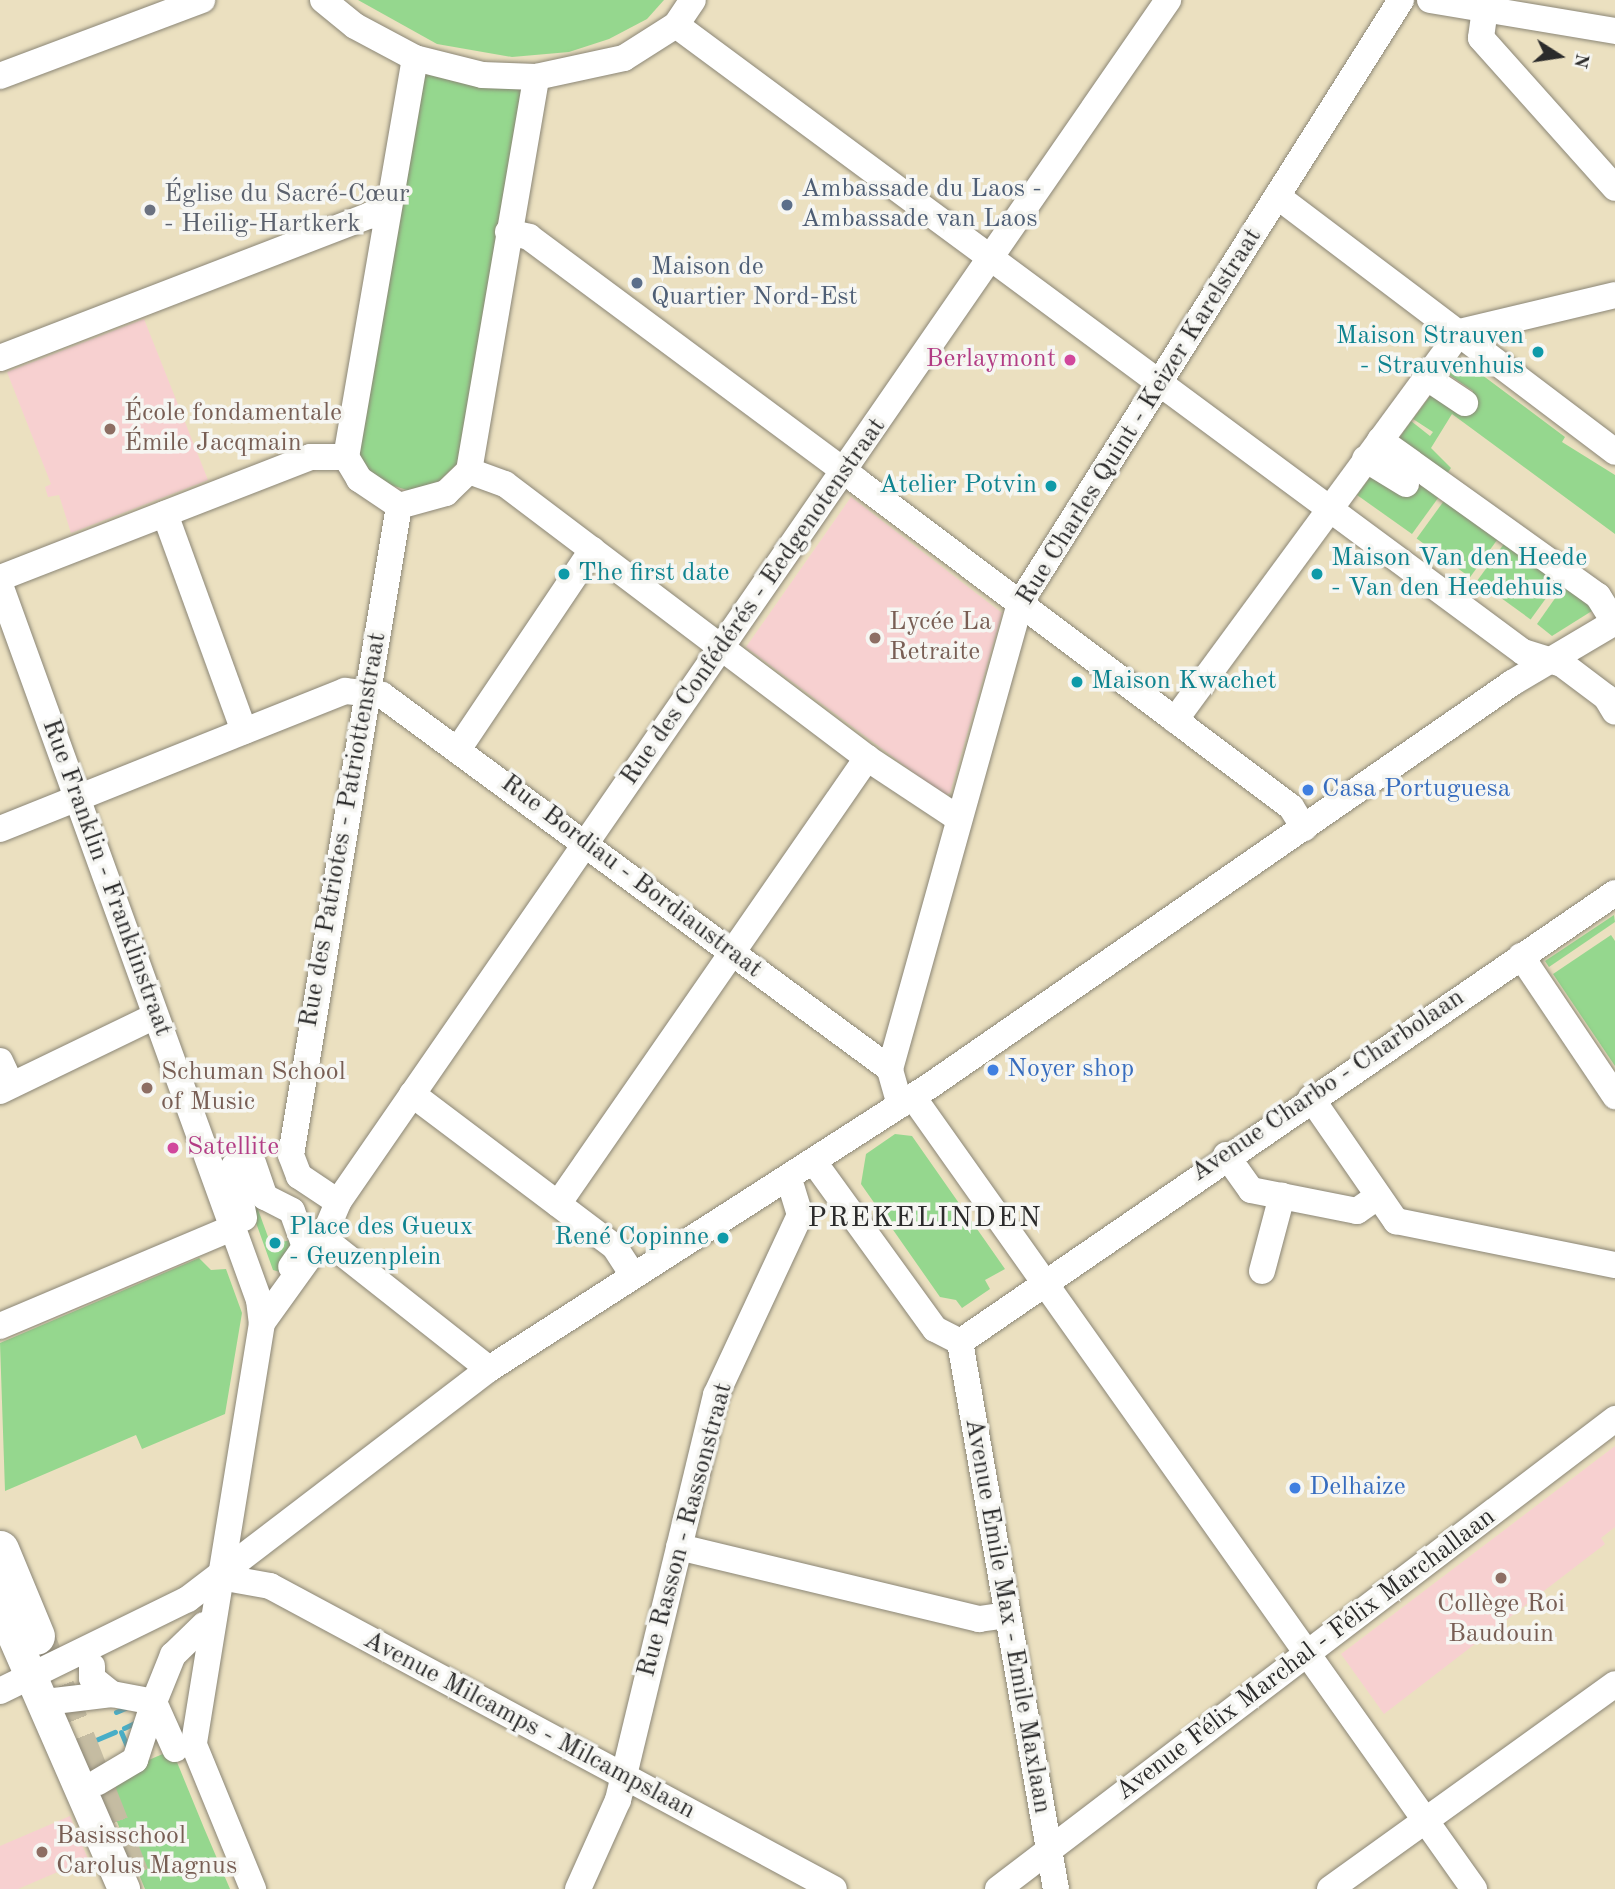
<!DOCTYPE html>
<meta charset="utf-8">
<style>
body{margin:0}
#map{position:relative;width:1615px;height:1889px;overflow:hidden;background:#ebe0c0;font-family:"Old Standard TT",serif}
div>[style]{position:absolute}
.built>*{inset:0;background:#f7d0d0}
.green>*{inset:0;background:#95d78e;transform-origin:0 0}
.stream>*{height:5px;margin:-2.5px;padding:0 2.5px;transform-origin:2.5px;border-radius:2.5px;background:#48aec7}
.highway-tunnel>*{height:37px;margin-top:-18.5px;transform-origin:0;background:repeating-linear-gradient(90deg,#c5bca2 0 37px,transparent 0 55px)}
.roads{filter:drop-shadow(0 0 2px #8b8676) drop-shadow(0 0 2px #8b8676)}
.minor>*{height:26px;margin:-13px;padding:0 13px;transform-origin:13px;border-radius:13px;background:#fff}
.major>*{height:32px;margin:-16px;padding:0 16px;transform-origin:16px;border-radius:16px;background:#fff}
.highway>*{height:37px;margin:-18.5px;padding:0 18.5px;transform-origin:18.5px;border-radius:18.5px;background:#fff}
.dots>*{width:19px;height:19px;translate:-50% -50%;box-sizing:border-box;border:4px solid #f6f6f2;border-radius:50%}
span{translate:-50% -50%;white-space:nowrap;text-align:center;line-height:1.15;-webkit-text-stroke:7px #f6f6f2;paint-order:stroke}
.service-label{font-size:26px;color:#4e5e75}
.left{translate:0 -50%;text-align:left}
.worship-label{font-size:26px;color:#5b616d}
.culture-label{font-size:26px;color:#0d838f}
.right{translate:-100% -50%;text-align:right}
.hotel-label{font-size:26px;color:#b23c85}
.education-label{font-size:26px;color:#785e54}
.street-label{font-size:26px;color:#2b2b2b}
.shop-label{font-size:26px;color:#366cbe}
.neighbourhood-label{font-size:28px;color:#2b2b2b;letter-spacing:2px}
.north{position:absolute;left:1524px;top:21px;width:70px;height:70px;-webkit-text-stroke:5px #f6f6f2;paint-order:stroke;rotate:102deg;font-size:19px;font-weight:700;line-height:28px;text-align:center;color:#2b2b2b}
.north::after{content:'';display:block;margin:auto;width:24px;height:32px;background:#2b2b2b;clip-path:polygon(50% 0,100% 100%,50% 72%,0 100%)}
</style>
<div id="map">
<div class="built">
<div style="clip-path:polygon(144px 319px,208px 480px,71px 533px,59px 495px,48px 497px,45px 487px,51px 484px,7px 372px)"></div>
<div style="clip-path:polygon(851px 497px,1002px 613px,950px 793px,944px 795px,746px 647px)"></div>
<div style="clip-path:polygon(1615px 1446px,1615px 1527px,1601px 1538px,1605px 1544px,1384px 1714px,1341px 1654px)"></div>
<div style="clip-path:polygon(70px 1816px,88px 1859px,18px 1889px,0 1889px,0 1846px)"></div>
</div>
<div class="green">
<div style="clip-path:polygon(358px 0,664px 0,647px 19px,609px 39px,569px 52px,512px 57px,437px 44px)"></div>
<div style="clip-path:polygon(421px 68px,526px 83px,459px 462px,434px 486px,410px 491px,375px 480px,359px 459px,357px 427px)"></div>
<div style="clip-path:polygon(1458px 357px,1565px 437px,1562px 442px,1615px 475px,1615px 534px,1452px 414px,1431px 448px,1451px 468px,1446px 475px,1396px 443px,1411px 421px,1430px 436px,1433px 432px,1413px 419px,1433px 392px,1462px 407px,1473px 391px,1448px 374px)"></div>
<div style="clip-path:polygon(1374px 472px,1413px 474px,1441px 494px,1412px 534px,1357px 495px)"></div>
<div style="left:1446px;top:498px;width:66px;height:50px;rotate:36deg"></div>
<div style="left:1506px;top:541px;width:66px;height:49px;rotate:36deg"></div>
<div style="clip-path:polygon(1565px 584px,1595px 609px,1552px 636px,1537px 624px)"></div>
<div style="clip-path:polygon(1614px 915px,1615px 922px,1549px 967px,1545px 961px)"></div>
<div style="clip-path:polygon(1611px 935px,1615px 941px,1615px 1066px,1553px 974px)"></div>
<div style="clip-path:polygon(895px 1134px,912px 1136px,1005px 1269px,985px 1280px,990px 1289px,962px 1308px,956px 1300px,940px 1297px,861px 1184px,866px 1154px)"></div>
<div style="clip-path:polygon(242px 1184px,250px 1188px,271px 1245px,294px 1239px,280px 1272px,273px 1270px)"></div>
<div style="clip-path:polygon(199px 1258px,211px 1270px,226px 1269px,242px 1313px,225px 1414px,142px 1449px,136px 1435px,5px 1491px,0 1343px)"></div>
<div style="clip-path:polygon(172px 1750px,204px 1828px,230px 1889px,145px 1889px,100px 1781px)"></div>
</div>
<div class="stream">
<div style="left:116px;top:1712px;width:12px;rotate:-24deg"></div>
<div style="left:124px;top:1728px;width:14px;rotate:-25deg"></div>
<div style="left:121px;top:1732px;width:21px;rotate:67deg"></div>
<div style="left:91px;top:1742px;width:26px;rotate:-23deg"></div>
</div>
<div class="highway-tunnel">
<div style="left:36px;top:1636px;width:272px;rotate:68.4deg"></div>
</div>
<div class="roads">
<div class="minor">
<div style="left:323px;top:0;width:41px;rotate:39.1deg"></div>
<div style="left:355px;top:26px;width:68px;rotate:28.1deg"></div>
<div style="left:415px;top:58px;width:69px;rotate:14.2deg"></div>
<div style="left:482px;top:75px;width:54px;rotate:2.1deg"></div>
<div style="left:536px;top:77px;width:90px;rotate:-12.2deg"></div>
<div style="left:624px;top:58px;width:62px;rotate:-32.4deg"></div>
<div style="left:676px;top:25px;width:30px;rotate:-56deg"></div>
<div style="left:1430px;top:0;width:188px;rotate:9.5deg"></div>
<div style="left:1485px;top:9px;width:29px;rotate:98deg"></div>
<div style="left:1481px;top:38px;width:201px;rotate:48.2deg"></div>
<div style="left:676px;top:25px;width:1054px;rotate:36.51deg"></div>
<div style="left:1523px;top:652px;width:41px;rotate:17.1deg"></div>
<div style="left:1562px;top:664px;width:55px;rotate:36.9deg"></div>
<div style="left:1606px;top:697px;width:17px;rotate:59deg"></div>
<div style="left:415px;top:58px;width:405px;rotate:99.8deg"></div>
<div style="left:346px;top:457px;width:26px;rotate:59deg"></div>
<div style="left:359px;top:479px;width:48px;rotate:34deg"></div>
<div style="left:399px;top:506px;width:49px;rotate:-15.5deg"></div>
<div style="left:446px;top:493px;width:32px;rotate:-44deg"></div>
<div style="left:469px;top:471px;width:400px;rotate:-80.3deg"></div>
<div style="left:0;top:76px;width:216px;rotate:-20.6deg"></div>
<div style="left:1277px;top:196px;width:424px;rotate:37.1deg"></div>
<div style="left:508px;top:232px;width:22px;rotate:13deg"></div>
<div style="left:529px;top:237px;width:409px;rotate:36.6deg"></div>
<div style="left:857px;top:481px;width:543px;rotate:36.91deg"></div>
<div style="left:1291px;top:807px;width:25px;rotate:58deg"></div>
<div style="left:0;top:358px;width:397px;rotate:-21.1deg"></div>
<div style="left:370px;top:215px;width:15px;rotate:11deg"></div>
<div style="left:1426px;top:377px;width:47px;rotate:33.7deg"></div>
<div style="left:1380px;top:440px;width:268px;rotate:35.6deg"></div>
<div style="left:1598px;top:596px;width:31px;rotate:58deg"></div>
<div style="left:1365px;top:459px;width:48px;rotate:31.4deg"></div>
<div style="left:469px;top:471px;width:38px;rotate:20deg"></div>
<div style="left:505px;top:484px;width:454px;rotate:37.1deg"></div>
<div style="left:867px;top:758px;width:110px;rotate:33.5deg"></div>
<div style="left:165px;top:514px;width:231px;rotate:70deg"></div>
<div style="left:0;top:578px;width:333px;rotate:-21.3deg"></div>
<div style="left:310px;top:457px;width:36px"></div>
<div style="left:0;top:585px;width:760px;rotate:70.09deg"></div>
<div style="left:259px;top:1300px;width:23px;rotate:83deg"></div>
<div style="left:262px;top:1323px;width:427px;rotate:99.2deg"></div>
<div style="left:194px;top:1745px;width:156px;rotate:67.7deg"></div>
<div style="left:1175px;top:720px;width:481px;rotate:-53.7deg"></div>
<div style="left:1460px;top:332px;width:159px;rotate:-13.4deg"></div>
<div style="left:459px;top:748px;width:239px;rotate:-56.1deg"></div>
<div style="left:0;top:829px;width:372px;rotate:-21.8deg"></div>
<div style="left:345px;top:691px;width:37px;rotate:6deg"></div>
<div style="left:382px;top:695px;width:631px;rotate:36.36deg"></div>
<div style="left:1521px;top:956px;width:169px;rotate:56.1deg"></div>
<div style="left:0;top:1061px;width:26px;rotate:65deg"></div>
<div style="left:0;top:1091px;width:172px;rotate:-25.8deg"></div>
<div style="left:412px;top:1094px;width:253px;rotate:37deg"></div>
<div style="left:614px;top:1246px;width:33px;rotate:57deg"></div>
<div style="left:913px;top:1097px;width:971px;rotate:54.69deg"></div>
<div style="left:1311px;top:1098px;width:150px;rotate:55.4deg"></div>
<div style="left:1396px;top:1221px;width:223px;rotate:11.4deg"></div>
<div style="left:900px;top:1105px;width:37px;rotate:-106deg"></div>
<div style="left:890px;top:1069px;width:484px;rotate:-74.4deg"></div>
<div style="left:1020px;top:603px;width:713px;rotate:-57.71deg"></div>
<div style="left:1226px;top:1155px;width:43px;rotate:54.5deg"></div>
<div style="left:1251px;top:1190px;width:108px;rotate:11.2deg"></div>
<div style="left:1357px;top:1211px;width:24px;rotate:-35deg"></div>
<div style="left:814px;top:1162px;width:206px;rotate:54.1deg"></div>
<div style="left:935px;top:1329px;width:28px;rotate:27deg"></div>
<div style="left:253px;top:1163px;width:36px;rotate:71deg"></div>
<div style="left:265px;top:1197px;width:30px;rotate:27deg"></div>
<div style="left:292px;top:1211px;width:38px;rotate:70deg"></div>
<div style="left:305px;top:1247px;width:24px;rotate:125deg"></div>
<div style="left:234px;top:1166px;width:53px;rotate:79.1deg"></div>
<div style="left:338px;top:1202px;width:1461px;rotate:-55.37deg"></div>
<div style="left:558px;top:1204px;width:543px;rotate:-55.28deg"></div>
<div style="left:323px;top:1238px;width:211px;rotate:38.3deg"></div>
<div style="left:1262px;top:1271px;width:78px;rotate:-75.1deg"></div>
<div style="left:262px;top:1323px;width:105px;rotate:-54.3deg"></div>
<div style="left:323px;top:1238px;width:39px;rotate:-67deg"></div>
<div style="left:338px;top:1202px;width:47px;rotate:-146.3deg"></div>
<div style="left:299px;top:1176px;width:22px;rotate:-111deg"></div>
<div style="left:291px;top:1155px;width:658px;rotate:-80.55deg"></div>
<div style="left:0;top:1326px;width:254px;rotate:-22.9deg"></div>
<div style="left:960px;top:1342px;width:794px;rotate:-34.43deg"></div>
<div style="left:960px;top:1342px;width:555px;rotate:80.05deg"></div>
<div style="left:679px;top:1547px;width:309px;rotate:13.5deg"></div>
<div style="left:979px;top:1619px;width:28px;rotate:-8deg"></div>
<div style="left:220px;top:1577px;width:51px;rotate:10.2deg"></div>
<div style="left:270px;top:1586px;width:640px;rotate:28.25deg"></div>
<div style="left:92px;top:1666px;width:12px;rotate:90deg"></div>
<div style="left:92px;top:1678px;width:26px;rotate:39deg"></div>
<div style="left:0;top:1691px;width:209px;rotate:-26.1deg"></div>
<div style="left:188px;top:1599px;width:379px;rotate:-37.4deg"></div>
<div style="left:489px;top:1369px;width:525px;rotate:-32.72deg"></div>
<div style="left:931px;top:1085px;width:707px;rotate:-34.68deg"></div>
<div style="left:1512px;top:683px;width:120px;rotate:-30.6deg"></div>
<div style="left:54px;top:1701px;width:58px;rotate:-6.9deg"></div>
<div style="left:112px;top:1694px;width:43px;rotate:10.8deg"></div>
<div style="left:154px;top:1702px;width:61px;rotate:108.1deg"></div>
<div style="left:135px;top:1760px;width:43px;rotate:149.3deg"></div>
<div style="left:175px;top:1749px;width:51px;rotate:-114.1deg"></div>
<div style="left:154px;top:1702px;width:51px;rotate:-68deg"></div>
<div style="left:173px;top:1655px;width:43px;rotate:-44.1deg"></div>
<div style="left:578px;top:1889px;width:98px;rotate:-65.8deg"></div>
<div style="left:618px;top:1800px;width:417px;rotate:-76.4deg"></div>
<div style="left:716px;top:1395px;width:199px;rotate:-65deg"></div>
<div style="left:800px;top:1215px;width:39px;rotate:-107deg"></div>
<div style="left:998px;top:1889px;width:776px;rotate:-37.3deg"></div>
<div style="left:1330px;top:1889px;width:351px;rotate:-35.7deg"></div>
</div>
<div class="major">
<div style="left:0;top:1605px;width:310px;rotate:66.4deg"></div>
</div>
<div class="highway">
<div style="left:0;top:1549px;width:94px;rotate:67.5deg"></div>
</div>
</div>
<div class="dots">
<div style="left:787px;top:205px;background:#5c6f8a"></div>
<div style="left:150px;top:210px;background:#6b7280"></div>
<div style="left:637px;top:283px;background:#5c6f8a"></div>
<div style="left:1538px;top:352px;background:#0f9aa8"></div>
<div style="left:1070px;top:360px;background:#d1479c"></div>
<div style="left:110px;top:429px;background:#8d6e63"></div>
<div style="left:1051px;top:486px;background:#0f9aa8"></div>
<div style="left:564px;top:574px;background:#0f9aa8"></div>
<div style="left:1317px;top:574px;background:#0f9aa8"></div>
<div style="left:875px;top:638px;background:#8d6e63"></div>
<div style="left:1077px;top:682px;background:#0f9aa8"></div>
<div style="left:1308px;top:790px;background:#3f7fe0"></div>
<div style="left:993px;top:1070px;background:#3f7fe0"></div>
<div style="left:147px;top:1088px;background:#8d6e63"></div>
<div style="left:173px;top:1148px;background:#d1479c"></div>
<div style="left:723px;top:1238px;background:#0f9aa8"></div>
<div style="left:275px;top:1243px;background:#0f9aa8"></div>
<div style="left:1295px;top:1488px;background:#3f7fe0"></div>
<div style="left:1501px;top:1578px;background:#8d6e63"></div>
<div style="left:42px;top:1852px;background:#8d6e63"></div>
</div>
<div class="service-label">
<span class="left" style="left:801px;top:205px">Ambassade du Laos -<br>Ambassade van Laos</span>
<span class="left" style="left:651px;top:283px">Maison de<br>Quartier Nord-Est</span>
</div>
<div class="worship-label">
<span class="left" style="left:164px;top:210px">Église du Sacré-Cœur<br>- Heilig-Hartkerk</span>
</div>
<div class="culture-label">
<span class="right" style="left:1524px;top:352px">Maison Strauven<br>- Strauvenhuis</span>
<span class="right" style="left:1037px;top:486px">Atelier Potvin</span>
<span class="left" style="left:1331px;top:574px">Maison Van den Heede<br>- Van den Heedehuis</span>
<span class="left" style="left:578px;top:574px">The first date</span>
<span class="left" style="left:1091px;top:682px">Maison Kwachet</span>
<span class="left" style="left:289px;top:1243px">Place des Gueux<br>- Geuzenplein</span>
<span class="right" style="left:709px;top:1238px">René Copinne</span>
</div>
<div class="hotel-label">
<span class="right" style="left:1056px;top:360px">Berlaymont</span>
<span class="left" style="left:187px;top:1148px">Satellite</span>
</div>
<div class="education-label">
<span class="left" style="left:124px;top:429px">École fondamentale<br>Émile Jacqmain</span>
<span class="left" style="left:889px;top:638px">Lycée La<br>Retraite</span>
<span class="left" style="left:161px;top:1088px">Schuman School<br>of Music</span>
<span style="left:1501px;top:1620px">Collège Roi<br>Baudouin</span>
<span class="left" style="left:56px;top:1852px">Basisschool<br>Carolus Magnus</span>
</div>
<div class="street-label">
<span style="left:1140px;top:417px;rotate:-58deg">Rue Charles Quint - Keizer Karelstraat</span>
<span style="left:754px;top:602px;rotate:-55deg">Rue des Confédérés - Eedgenotenstraat</span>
<span style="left:344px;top:830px;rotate:-80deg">Rue des Patriotes - Patriottenstraat</span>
<span style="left:631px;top:877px;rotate:37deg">Rue Bordiau - Bordiaustraat</span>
<span style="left:106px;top:878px;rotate:70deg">Rue Franklin - Franklinstraat</span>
<span style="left:1328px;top:1086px;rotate:-34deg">Avenue Charbo - Charbolaan</span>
<span style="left:686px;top:1530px;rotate:-75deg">Rue Rasson - Rassonstraat</span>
<span style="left:1007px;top:1616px;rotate:80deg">Avenue Emile Max - Emile Maxlaan</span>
<span style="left:1306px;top:1655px;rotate:-37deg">Avenue Félix Marchal - Félix Marchallaan</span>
<span style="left:529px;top:1726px;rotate:28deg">Avenue Milcamps - Milcampslaan</span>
</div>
<div class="shop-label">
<span class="left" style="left:1322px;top:790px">Casa Portuguesa</span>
<span class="left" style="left:1007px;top:1070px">Noyer shop</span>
<span class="left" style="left:1309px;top:1488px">Delhaize</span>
</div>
<div class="neighbourhood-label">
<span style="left:925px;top:1219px">PREKELINDEN</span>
</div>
<div class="north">N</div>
</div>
